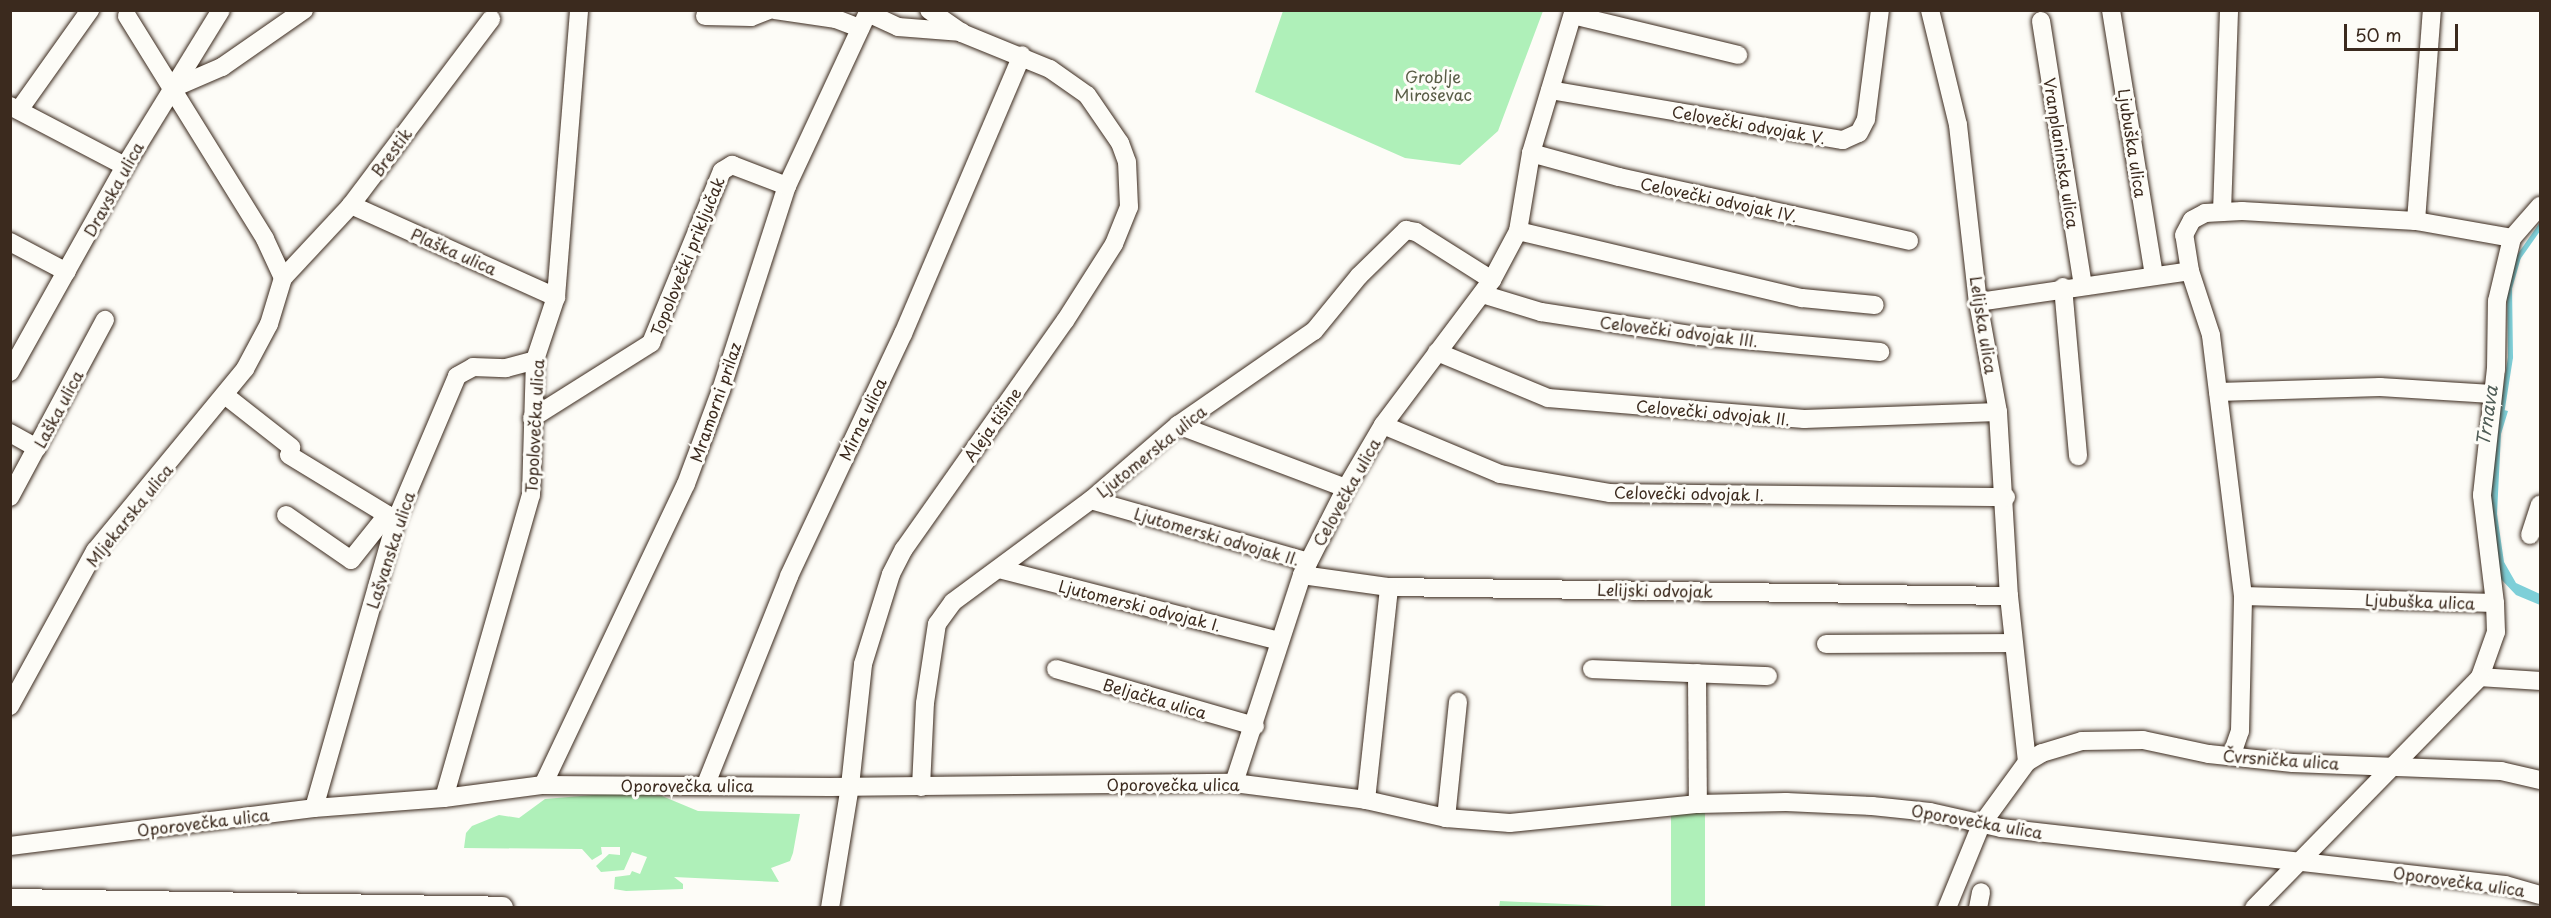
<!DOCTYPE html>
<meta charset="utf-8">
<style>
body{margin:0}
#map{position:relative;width:2551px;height:918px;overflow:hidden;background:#fdfcf7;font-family:"Playpen Sans",sans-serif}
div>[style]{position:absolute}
.green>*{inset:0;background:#aff0b9;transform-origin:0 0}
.water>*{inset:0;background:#7ecfd8}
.stream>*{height:4.5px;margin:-2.25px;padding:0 2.25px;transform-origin:2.25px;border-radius:2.25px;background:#7ecfd8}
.roads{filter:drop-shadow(0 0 2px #3b2a1e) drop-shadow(0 0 2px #3b2a1e)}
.minor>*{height:18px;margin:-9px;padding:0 9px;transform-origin:9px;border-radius:9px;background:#fdfcf7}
.major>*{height:22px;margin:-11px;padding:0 11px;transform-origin:11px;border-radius:11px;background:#fdfcf7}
span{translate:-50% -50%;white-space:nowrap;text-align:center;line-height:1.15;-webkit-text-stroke:6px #fdfcf7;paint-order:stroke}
.park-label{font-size:16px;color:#585c45}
.street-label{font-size:16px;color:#3b2a1e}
.water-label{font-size:18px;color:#4f5c56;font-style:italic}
.frame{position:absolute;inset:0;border:12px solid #3b2a1e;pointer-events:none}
.scale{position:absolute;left:2344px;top:24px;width:114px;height:27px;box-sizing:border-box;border:3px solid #3b2a1e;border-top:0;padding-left:8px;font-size:18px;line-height:21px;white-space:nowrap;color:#3b2a1e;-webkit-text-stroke:4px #fdfcf7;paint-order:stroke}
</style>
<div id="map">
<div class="green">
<div style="clip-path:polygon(1283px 11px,1283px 10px,1543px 11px,1498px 131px,1460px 165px,1405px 158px,1255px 92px)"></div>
<div style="clip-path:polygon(617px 793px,662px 796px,698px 811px,800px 814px,793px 853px,790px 861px,771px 868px,779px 882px,674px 877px,683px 884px,683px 889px,626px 891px,614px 889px,615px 877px,630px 875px,632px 871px,640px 874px,647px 857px,632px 852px,624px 870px,601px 872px,596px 866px,609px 854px,620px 855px,620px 847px,601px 847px,602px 854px,592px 860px,582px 849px,464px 848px,466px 833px,472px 826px,499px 815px,519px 818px,545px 799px)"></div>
<div style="left:1705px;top:812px;width:95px;height:34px;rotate:90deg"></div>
<div style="clip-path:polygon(1500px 901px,1607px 906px,1642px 907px,1499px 907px)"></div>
</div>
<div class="water">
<div style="clip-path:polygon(2496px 408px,2508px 411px,2501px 434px,2497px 514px,2504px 562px,2516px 583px,2540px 594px,2540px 605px,2516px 595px,2499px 577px,2488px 527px)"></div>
</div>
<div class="stream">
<div style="left:2501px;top:414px;width:58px;rotate:-81deg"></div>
<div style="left:2510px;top:357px;width:69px;rotate:-90.8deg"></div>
<div style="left:2509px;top:288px;width:32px;rotate:-74deg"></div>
<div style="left:2518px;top:257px;width:39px;rotate:-55deg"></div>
</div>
<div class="roads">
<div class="minor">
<div style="left:775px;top:10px;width:62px;rotate:8.4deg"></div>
<div style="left:836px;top:19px;width:26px;rotate:21deg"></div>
<div style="left:1930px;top:10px;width:118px;rotate:76.3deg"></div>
<div style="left:1958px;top:125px;width:178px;rotate:83.6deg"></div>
<div style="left:1978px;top:302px;width:112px;rotate:79.7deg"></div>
<div style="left:1998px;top:412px;width:184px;rotate:86.6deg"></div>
<div style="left:2009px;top:596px;width:167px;rotate:83.8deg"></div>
<div style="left:2027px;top:762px;width:78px;rotate:126.1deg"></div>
<div style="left:1981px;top:825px;width:90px;rotate:112.3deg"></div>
<div style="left:2111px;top:10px;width:269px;rotate:80.8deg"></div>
<div style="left:868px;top:13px;width:33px;rotate:25deg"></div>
<div style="left:898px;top:27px;width:64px;rotate:4.5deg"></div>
<div style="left:1573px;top:15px;width:170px;rotate:13.6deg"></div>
<div style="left:127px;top:16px;width:262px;rotate:58.2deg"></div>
<div style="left:265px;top:239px;width:43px;rotate:65.2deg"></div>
<div style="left:705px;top:16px;width:46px;rotate:1.2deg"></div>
<div style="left:751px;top:17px;width:19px;rotate:-21deg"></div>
<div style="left:2041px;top:21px;width:267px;rotate:81deg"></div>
<div style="left:171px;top:89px;width:56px;rotate:-23.3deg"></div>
<div style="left:222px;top:67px;width:100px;rotate:-34.8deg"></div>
<div style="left:1550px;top:90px;width:297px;rotate:9.7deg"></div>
<div style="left:1843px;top:140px;width:17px;rotate:-24deg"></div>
<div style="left:1859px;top:133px;width:16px;rotate:-63deg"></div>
<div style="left:1866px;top:119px;width:110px;rotate:-82.7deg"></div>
<div style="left:10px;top:106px;width:130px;rotate:27.6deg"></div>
<div style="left:19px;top:110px;width:123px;rotate:-54.6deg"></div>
<div style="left:1531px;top:153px;width:91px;rotate:15.3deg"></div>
<div style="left:1619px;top:177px;width:297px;rotate:12.4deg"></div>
<div style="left:351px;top:205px;width:225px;rotate:24.2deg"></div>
<div style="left:2222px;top:212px;width:202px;rotate:-88deg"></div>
<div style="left:2416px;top:221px;width:212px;rotate:-85.7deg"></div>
<div style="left:1518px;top:231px;width:292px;rotate:13.3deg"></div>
<div style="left:1802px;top:298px;width:73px;rotate:5.5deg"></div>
<div style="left:10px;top:242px;width:64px;rotate:27.8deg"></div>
<div style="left:2063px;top:287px;width:170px;rotate:84.9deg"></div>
<div style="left:1482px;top:294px;width:62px;rotate:17deg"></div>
<div style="left:1541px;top:312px;width:159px;rotate:8.7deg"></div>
<div style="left:1698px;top:336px;width:183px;rotate:5deg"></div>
<div style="left:1978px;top:302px;width:214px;rotate:-8.3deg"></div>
<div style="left:1437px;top:352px;width:120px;rotate:22.5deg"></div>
<div style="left:1548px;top:398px;width:257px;rotate:4.7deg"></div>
<div style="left:1804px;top:419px;width:194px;rotate:-2.1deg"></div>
<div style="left:10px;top:372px;width:236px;rotate:-60.8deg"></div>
<div style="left:125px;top:166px;width:183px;rotate:-58.4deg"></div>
<div style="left:2218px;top:392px;width:162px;rotate:-1.8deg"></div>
<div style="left:2380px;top:387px;width:112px;rotate:3.6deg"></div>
<div style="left:226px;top:396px;width:83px;rotate:38.1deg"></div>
<div style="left:532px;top:418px;width:141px;rotate:-32.2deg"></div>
<div style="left:651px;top:343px;width:186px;rotate:-67.6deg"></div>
<div style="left:722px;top:171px;width:12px;rotate:-31deg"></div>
<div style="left:732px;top:165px;width:59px;rotate:20.9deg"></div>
<div style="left:1178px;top:425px;width:179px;rotate:20.6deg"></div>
<div style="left:1383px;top:425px;width:127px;rotate:22.7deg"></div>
<div style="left:1500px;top:474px;width:112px;rotate:9.8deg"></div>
<div style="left:1610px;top:493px;width:396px;rotate:0.6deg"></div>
<div style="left:10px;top:433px;width:31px;rotate:29deg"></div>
<div style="left:289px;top:455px;width:125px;rotate:31.3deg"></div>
<div style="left:10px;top:497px;width:201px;rotate:-61.8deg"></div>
<div style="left:1091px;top:500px;width:226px;rotate:15.9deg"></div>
<div style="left:286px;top:515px;width:79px;rotate:34.7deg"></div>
<div style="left:351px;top:560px;width:58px;rotate:-51.3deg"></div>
<div style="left:2530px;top:535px;width:32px;rotate:-72deg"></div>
<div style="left:999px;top:569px;width:290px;rotate:14.4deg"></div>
<div style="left:1302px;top:575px;width:88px;rotate:7.9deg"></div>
<div style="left:1389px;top:587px;width:620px;rotate:0.83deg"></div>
<div style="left:2243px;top:596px;width:252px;rotate:1.6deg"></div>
<div style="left:2495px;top:603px;width:109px;rotate:-96.9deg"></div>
<div style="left:2482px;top:495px;width:127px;rotate:-83.7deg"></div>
<div style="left:2496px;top:369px;width:68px;rotate:-89.2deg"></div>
<div style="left:2497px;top:301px;width:65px;rotate:-76.6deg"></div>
<div style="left:2512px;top:238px;width:43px;rotate:-48.8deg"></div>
<div style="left:2495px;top:603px;width:29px;rotate:88deg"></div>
<div style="left:2496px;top:632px;width:48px;rotate:109.6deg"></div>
<div style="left:2480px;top:677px;width:60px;rotate:3.8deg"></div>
<div style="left:1826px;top:644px;width:187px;rotate:-0.3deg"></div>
<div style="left:1056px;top:669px;width:207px;rotate:16deg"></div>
<div style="left:1592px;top:669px;width:176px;rotate:2.3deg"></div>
<div style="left:1697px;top:673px;width:131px;rotate:89.6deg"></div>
<div style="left:10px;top:706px;width:177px;rotate:-61.3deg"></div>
<div style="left:95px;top:551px;width:236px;rotate:-50.5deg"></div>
<div style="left:245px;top:369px;width:51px;rotate:-61.9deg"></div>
<div style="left:269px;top:324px;width:48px;rotate:-73.1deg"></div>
<div style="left:283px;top:278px;width:100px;rotate:-47deg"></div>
<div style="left:351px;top:205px;width:233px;rotate:-53deg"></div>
<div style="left:2232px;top:754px;width:24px;rotate:-71deg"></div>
<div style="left:2240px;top:731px;width:135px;rotate:-88.7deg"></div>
<div style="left:2243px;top:596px;width:263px;rotate:-97deg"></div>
<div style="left:2211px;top:335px;width:67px;rotate:-108.2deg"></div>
<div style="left:2190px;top:271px;width:36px;rotate:-99deg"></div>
<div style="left:2184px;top:235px;width:17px;rotate:-62deg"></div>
<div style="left:2192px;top:220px;width:15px;rotate:-28deg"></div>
<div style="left:2205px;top:213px;width:37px;rotate:-3deg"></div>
<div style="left:2242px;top:211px;width:174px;rotate:3.3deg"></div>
<div style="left:2416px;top:221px;width:97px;rotate:10deg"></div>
<div style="left:2027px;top:762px;width:17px;rotate:-31deg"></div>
<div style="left:2042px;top:753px;width:42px;rotate:-16.7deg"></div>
<div style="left:2082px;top:741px;width:61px;rotate:-0.9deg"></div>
<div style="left:2143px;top:740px;width:67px;rotate:12deg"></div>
<div style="left:2209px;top:754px;width:84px;rotate:6.1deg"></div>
<div style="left:2293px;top:763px;width:208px;rotate:2.2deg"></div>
<div style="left:2501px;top:771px;width:40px;rotate:13deg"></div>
<div style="left:1234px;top:783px;width:219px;rotate:-71.9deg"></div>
<div style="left:1302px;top:575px;width:97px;rotate:-63.2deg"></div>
<div style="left:1346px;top:488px;width:73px;rotate:-59.6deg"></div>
<div style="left:1383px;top:425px;width:181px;rotate:-53.1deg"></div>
<div style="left:1492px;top:280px;width:55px;rotate:-62deg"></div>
<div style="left:1518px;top:231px;width:79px;rotate:-80.5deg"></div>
<div style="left:1531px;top:153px;width:149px;rotate:-73.3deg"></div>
<div style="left:706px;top:784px;width:224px;rotate:-68.2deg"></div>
<div style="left:789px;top:576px;width:268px;rotate:-64.8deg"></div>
<div style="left:903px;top:334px;width:303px;rotate:-66.9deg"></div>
<div style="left:543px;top:785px;width:333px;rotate:-64.6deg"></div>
<div style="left:686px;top:484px;width:100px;rotate:-69.6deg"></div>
<div style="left:721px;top:390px;width:214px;rotate:-72.1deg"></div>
<div style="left:787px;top:186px;width:194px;rotate:-65deg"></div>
<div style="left:921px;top:787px;width:84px;rotate:-87.3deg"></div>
<div style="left:925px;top:703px;width:80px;rotate:-81.4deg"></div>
<div style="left:937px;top:624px;width:27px;rotate:-54deg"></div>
<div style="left:953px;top:602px;width:172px;rotate:-36.5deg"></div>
<div style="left:1091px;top:500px;width:115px;rotate:-40.8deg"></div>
<div style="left:1178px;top:425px;width:165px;rotate:-34.7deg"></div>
<div style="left:1314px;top:331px;width:71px;rotate:-50.7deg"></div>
<div style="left:1359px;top:276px;width:66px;rotate:-44.4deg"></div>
<div style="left:1406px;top:230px;width:10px;rotate:11deg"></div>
<div style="left:1416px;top:232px;width:90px;rotate:32.3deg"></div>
<div style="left:444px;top:798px;width:315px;rotate:-74deg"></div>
<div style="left:531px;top:495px;width:135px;rotate:-88.3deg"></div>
<div style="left:535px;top:360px;width:66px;rotate:-71.6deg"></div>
<div style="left:556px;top:297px;width:288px;rotate:-85.4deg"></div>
<div style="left:1366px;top:800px;width:214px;rotate:-83.8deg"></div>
<div style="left:314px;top:808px;width:299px;rotate:-74.1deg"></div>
<div style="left:396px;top:520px;width:156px;rotate:-67deg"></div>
<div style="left:457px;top:376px;width:18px;rotate:-29deg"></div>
<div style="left:473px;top:367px;width:33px;rotate:2deg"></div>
<div style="left:506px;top:368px;width:30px;rotate:-15deg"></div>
<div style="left:1446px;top:818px;width:117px;rotate:-84.1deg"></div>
<div style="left:10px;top:846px;width:306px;rotate:-7.1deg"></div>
<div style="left:314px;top:808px;width:130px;rotate:-4.4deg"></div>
<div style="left:444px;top:798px;width:100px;rotate:-7.5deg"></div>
<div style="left:543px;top:785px;width:287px;rotate:0.4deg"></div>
<div style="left:830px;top:787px;width:404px;rotate:-0.6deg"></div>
<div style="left:1234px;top:783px;width:133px;rotate:7.3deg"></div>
<div style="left:1366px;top:800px;width:82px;rotate:12.7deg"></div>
<div style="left:1446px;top:818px;width:64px;rotate:4.5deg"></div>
<div style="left:1510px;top:823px;width:189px;rotate:-5.8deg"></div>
<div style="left:1698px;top:804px;width:88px;rotate:-1.3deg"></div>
<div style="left:1786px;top:802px;width:86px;rotate:2.7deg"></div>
<div style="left:1872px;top:806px;width:58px;rotate:5.9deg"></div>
<div style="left:1930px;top:812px;width:73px;rotate:12.7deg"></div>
<div style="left:2001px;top:828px;width:507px;rotate:6.45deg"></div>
<div style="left:2505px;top:885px;width:36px;rotate:16deg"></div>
<div style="left:830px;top:908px;width:124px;rotate:-80.7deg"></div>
<div style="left:850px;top:786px;width:123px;rotate:-83.9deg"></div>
<div style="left:863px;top:664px;width:94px;rotate:-72.7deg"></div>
<div style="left:891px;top:574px;width:28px;rotate:-63deg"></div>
<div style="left:904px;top:549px;width:279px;rotate:-54.8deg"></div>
<div style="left:1065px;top:321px;width:91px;rotate:-57.5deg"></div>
<div style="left:1114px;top:244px;width:40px;rotate:-68deg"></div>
<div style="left:1129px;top:207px;width:45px;rotate:-92.5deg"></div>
<div style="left:1127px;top:162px;width:20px;rotate:-110deg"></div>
<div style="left:1120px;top:143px;width:58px;rotate:-124.5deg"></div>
<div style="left:1087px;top:95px;width:45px;rotate:-144.9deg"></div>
<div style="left:1050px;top:69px;width:95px;rotate:-157.8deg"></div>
<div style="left:962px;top:33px;width:40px;rotate:-145.1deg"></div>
<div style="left:1978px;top:908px;width:16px;rotate:-79deg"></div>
<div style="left:2254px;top:908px;width:323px;rotate:-45.6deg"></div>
</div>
<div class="major">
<div style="left:10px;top:900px;width:492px;rotate:0.9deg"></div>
</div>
</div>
<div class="park-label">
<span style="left:1433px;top:85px">Groblje<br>Miroševac</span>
</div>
<div class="street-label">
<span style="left:1749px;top:124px;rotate:10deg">Celovečki odvojak V.</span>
<span style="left:2133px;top:143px;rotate:81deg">Ljubuška ulica</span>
<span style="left:391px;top:152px;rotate:-53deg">Brestik</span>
<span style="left:2062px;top:153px;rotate:81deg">Vranplaninska ulica</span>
<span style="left:113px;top:189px;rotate:-61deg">Dravska ulica</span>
<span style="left:1719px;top:199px;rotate:12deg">Celovečki odvojak IV.</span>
<span style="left:454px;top:251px;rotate:24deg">Plaška ulica</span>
<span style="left:687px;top:256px;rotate:-68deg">Topolovečki priključak</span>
<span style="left:1984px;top:325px;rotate:81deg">Lelijska ulica</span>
<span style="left:1679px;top:331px;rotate:7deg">Celovečki odvojak III.</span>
<span style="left:715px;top:402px;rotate:-71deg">Mramorni prilaz</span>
<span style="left:58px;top:409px;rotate:-62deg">Laška ulica</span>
<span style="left:1713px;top:412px;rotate:5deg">Celovečki odvojak II.</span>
<span style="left:862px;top:419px;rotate:-65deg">Mirna ulica</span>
<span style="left:992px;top:424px;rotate:-55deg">Aleja tišine</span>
<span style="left:534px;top:426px;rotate:-87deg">Topolovečka ulica</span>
<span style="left:1151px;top:451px;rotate:-39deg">Ljutomerska ulica</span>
<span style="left:1346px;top:492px;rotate:-61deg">Celovečka ulica</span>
<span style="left:1689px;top:493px;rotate:1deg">Celovečki odvojak I.</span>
<span style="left:129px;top:515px;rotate:-51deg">Mljekarska ulica</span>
<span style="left:1217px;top:536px;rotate:16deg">Ljutomerski odvojak II.</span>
<span style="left:390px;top:550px;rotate:-72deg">Lašvanska ulica</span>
<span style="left:1655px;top:590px;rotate:1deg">Lelijski odvojak</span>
<span style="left:2420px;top:601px;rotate:2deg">Ljubuška ulica</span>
<span style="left:1140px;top:605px;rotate:14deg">Ljutomerski odvojak I.</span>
<span style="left:1155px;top:698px;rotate:16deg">Beljačka ulica</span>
<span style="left:2281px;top:759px;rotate:4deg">Čvrsnička ulica</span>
<span style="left:1173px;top:784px">Oporovečka ulica</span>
<span style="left:687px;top:785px">Oporovečka ulica</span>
<span style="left:1977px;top:821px;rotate:10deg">Oporovečka ulica</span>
<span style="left:203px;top:822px;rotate:-7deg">Oporovečka ulica</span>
<span style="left:2459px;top:881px;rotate:8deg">Oporovečka ulica</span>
</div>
<div class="water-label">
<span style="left:2487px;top:416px;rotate:-82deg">Trnava</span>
</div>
<div class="frame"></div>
<div class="scale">50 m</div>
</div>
